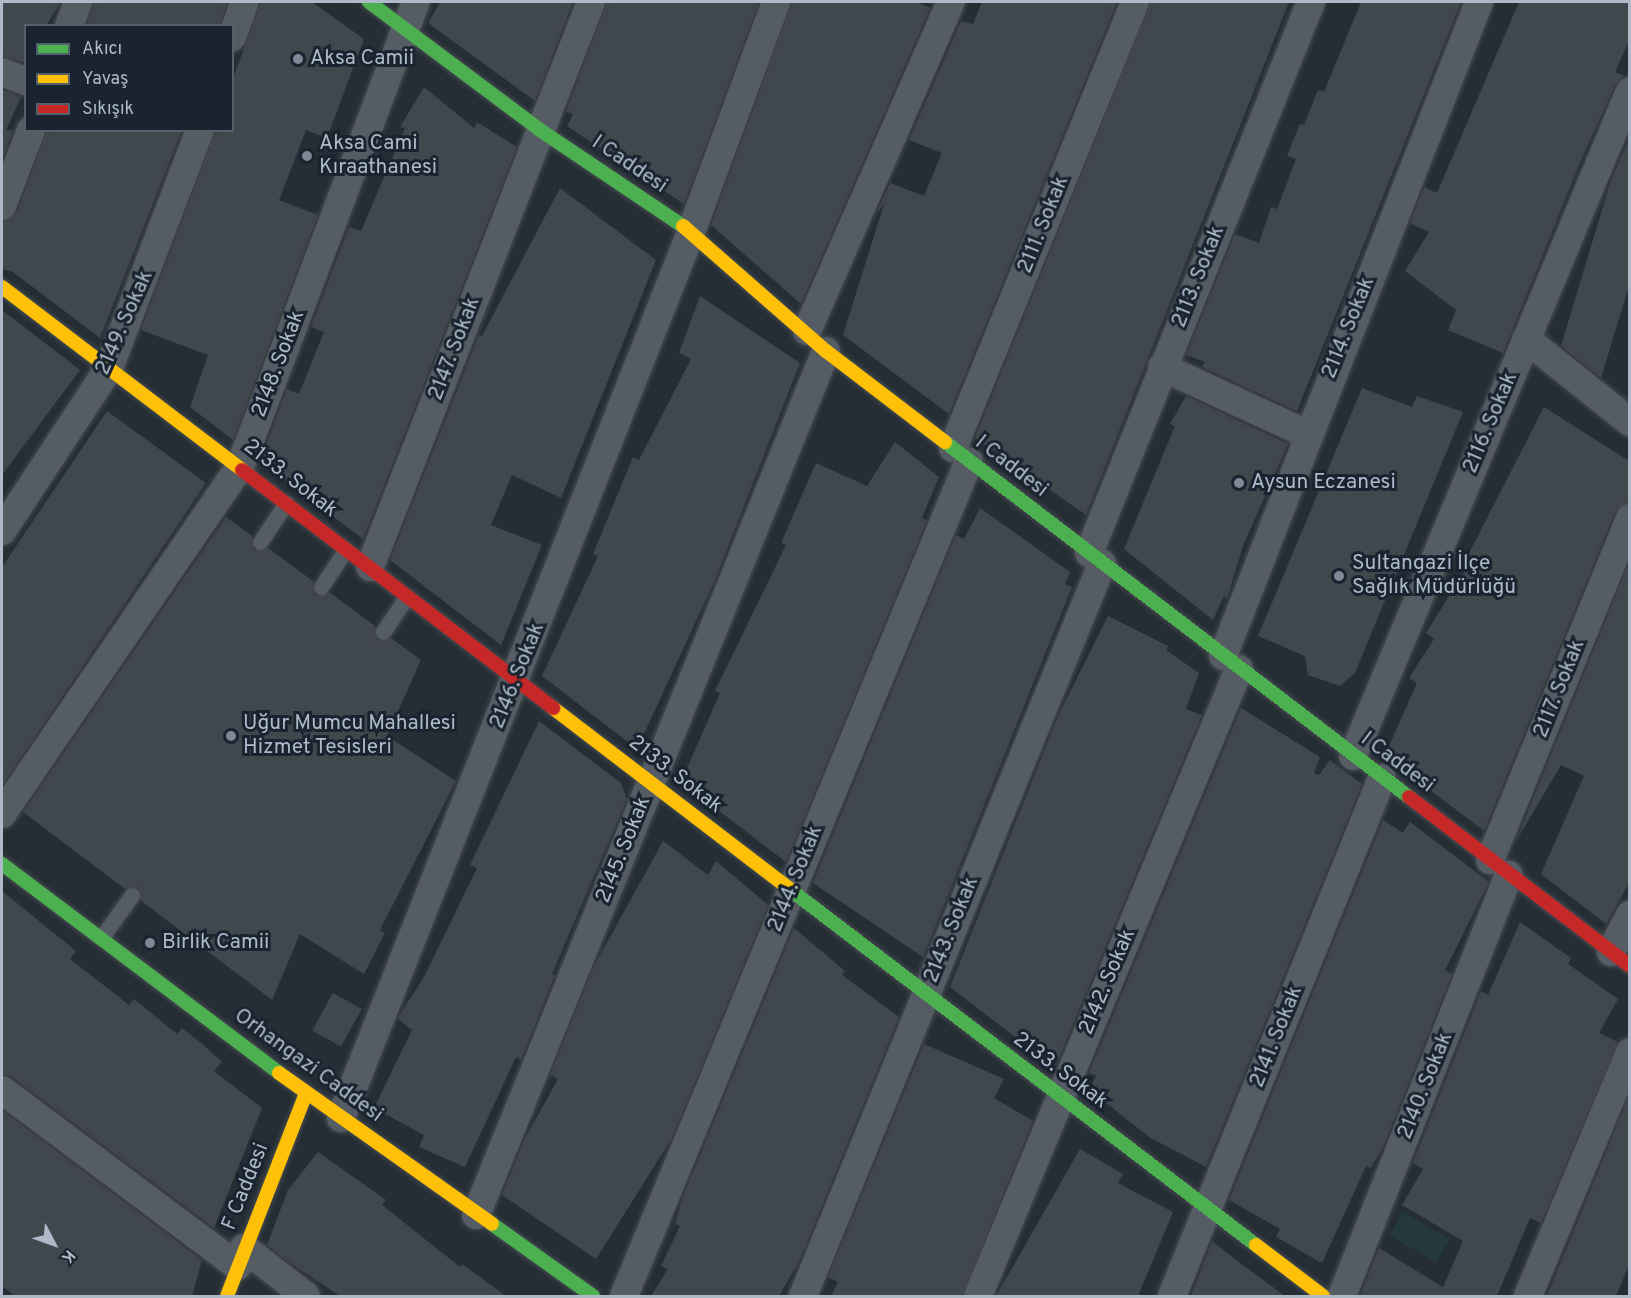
<!DOCTYPE html>
<meta charset="utf-8">
<style>
body{margin:0}
#map{position:relative;width:1631px;height:1298px;overflow:hidden;background:#262e35;font-family:Overpass,sans-serif}
div>[style]{position:absolute}
.green>*{inset:0;background:#23393b;transform-origin:0 0}
.building>*{inset:0;background:#40474d;transform-origin:0 0}
.roads{filter:drop-shadow(0 0 2px #444a4f) drop-shadow(0 0 2px #444a4f)}
.lane>*{height:15px;margin:-7.5px;padding:0 7.5px;transform-origin:7.5px;border-radius:7.5px;background:#565c64}
.street>*{height:28px;margin:-14px;padding:0 14px;transform-origin:14px;border-radius:14px;background:#565c64}
.fast>*{height:14px;margin:-7px;padding:0 7px;transform-origin:7px;border-radius:7px;background:#4caf50}
.slow>*{height:14px;margin:-7px;padding:0 7px;transform-origin:7px;border-radius:7px;background:#ffc107}
.jam>*{height:14px;margin:-7px;padding:0 7px;transform-origin:7px;border-radius:7px;background:#c62828}
.dots>*{width:16px;height:16px;translate:-50% -50%;box-sizing:border-box;border:3px solid #192430;border-radius:50%}
span{translate:-50% -50%;white-space:nowrap;text-align:center;line-height:1.15;-webkit-text-stroke:6px #192430;paint-order:stroke}
.poi-label{font-size:21px;color:#aebac8}
.left{translate:0 -50%;text-align:left}
.street-label{font-size:21px;color:#aebac8}
.frame{position:absolute;inset:0;border:3px solid #aebac8;pointer-events:none}
.legend{position:absolute;left:24px;top:24px;width:210px;height:108px;box-sizing:border-box;background:#192430;border:2px solid #55606d;margin:0;padding:8px 10px;list-style:none;font-size:18px;color:#aebac8}
.legend li{display:flex;align-items:center;gap:12px;height:30px}
.legend b{width:30px;border:2px solid #55606d}
.north{position:absolute;left:24px;top:1214px;width:60px;height:60px;-webkit-text-stroke:4px #192430;paint-order:stroke;rotate:131deg;font-size:16px;font-weight:700;line-height:24px;text-align:center;color:#aebac8}
.north::after{content:'';display:block;margin:auto;width:21px;height:27px;background:#aebac8;clip-path:polygon(50% 0,100% 100%,50% 72%,0 100%)}
</style>
<div id="map">
<div class="green">
<div style="left:1403px;top:1212px;width:54px;height:27px;rotate:30deg"></div>
</div>
<div class="building">
<div style="clip-path:polygon(2px 2px,61px 2px,46px 26px,26px 26px,26px 63px,2px 56px)"></div>
<div style="clip-path:polygon(94px 2px,228px 2px,219px 26px,91px 26px,87px 24px)"></div>
<div style="clip-path:polygon(261px 2px,312px 2px,364px 39px,327px 138px,306px 130px,279px 200px,318px 215px,233px 440px,190px 407px,208px 355px,141px 330px,216px 130px,232px 130px,232px 81px)"></div>
<div style="clip-path:polygon(440px 2px,573px 2px,535px 101px,428px 23px)"></div>
<div style="clip-path:polygon(607px 2px,759px 2px,684px 204px,567px 126px,573px 114px,566px 112px)"></div>
<div style="clip-path:polygon(792px 2px,916px 2px,930px 8px,801px 304px,711px 225px)"></div>
<div style="clip-path:polygon(982px 2px,1117px 2px,949px 414px,843px 335px,884px 204px,876px 214px,890px 183px,924px 196px,942px 153px,909px 140px,961px 21px,973px 24px)"></div>
<div style="clip-path:polygon(1151px 2px,1289px 2px,1086px 515px,975px 438px)"></div>
<div style="clip-path:polygon(1361px 2px,1461px 2px,1297px 411px,1202px 367px,1205px 362px,1186px 355px,1235px 234px,1259px 243px,1271px 207px,1277px 209px,1296px 159px,1287px 156px,1300px 124px,1304px 125px,1318px 90px,1324px 92px)"></div>
<div style="clip-path:polygon(1519px 2px,1629px 2px,1629px 41px,1615px 72px,1624px 76px,1615px 85px,1582px 158px,1503px 353px,1448px 330px,1456px 310px,1405px 271px,1429px 232px,1410px 223px,1424px 187px,1437px 193px)"></div>
<div style="clip-path:polygon(424px 87px,474px 128px,477px 122px,517px 147px,363px 539px,260px 461px,287px 389px,299px 394px,324px 332px,311px 327px,349px 227px,361px 231px,405px 128px,400px 127px)"></div>
<div style="clip-path:polygon(2px 89px,21px 97px,6px 130px,13px 130px,2px 161px)"></div>
<div style="clip-path:polygon(47px 130px,182px 130px,100px 338px,13px 272px,2px 269px,2px 222px,17px 212px)"></div>
<div style="clip-path:polygon(1629px 139px,1629px 286px,1601px 378px,1561px 346px,1611px 180px)"></div>
<div style="clip-path:polygon(560px 188px,656px 260px,561px 498px,512px 475px,491px 525px,542px 545px,501px 645px,390px 560px,479px 335px,482px 336px)"></div>
<div style="clip-path:polygon(700px 296px,800px 363px,715px 580px,637px 749px,542px 676px,598px 556px,593px 554px,633px 457px,639px 460px,691px 359px,679px 353px)"></div>
<div style="clip-path:polygon(2px 310px,80px 370px,2px 475px)"></div>
<div style="clip-path:polygon(1362px 388px,1412px 407px,1417px 396px,1463px 412px,1355px 673px,1340px 686px,1308px 675px,1305px 656px,1258px 636px)"></div>
<div style="clip-path:polygon(1186px 396px,1288px 444px,1243px 546px,1227px 599px,1224px 596px,1213px 620px,1124px 549px,1175px 426px,1170px 424px)"></div>
<div style="clip-path:polygon(1544px 407px,1629px 461px,1629px 502px,1615px 512px,1484px 831px,1431px 791px,1435px 785px,1385px 755px,1417px 683px,1409px 678px,1434px 639px,1426px 633px,1470px 563px,1465px 561px)"></div>
<div style="clip-path:polygon(107px 411px,206px 483px,2px 786px,2px 567px)"></div>
<div style="clip-path:polygon(895px 442px,939px 477px,922px 518px,927px 520px,786px 862px,681px 782px,720px 693px,715px 691px,786px 545px,781px 543px,816px 463px,867px 486px)"></div>
<div style="clip-path:polygon(980px 508px,1070px 572px,1065px 584px,1072px 587px,923px 957px,813px 883px,956px 535px,964px 539px)"></div>
<div style="clip-path:polygon(226px 517px,252px 536px,254px 550px,268px 548px,313px 581px,315px 595px,329px 592px,375px 626px,377px 640px,391px 638px,421px 660px,387px 736px,456px 781px,380px 930px,385px 933px,364px 974px,300px 934px,272px 1000px,140px 900px,138px 887px,125px 889px,23px 812px)"></div>
<div style="clip-path:polygon(1629px 563px,1629px 883px,1606px 924px,1541px 874px,1584px 776px,1561px 765px,1516px 841px)"></div>
<div style="clip-path:polygon(1108px 616px,1168px 646px,1166px 650px,1199px 673px,1186px 709px,1202px 715px,1059px 1058px,1015px 1037px,950px 987px,1058px 716px)"></div>
<div style="clip-path:polygon(1241px 708px,1320px 757px,1314px 773px,1319px 775px,1330px 760px,1362px 784px,1206px 1167px,1149px 1137px,1090px 1090px,1096px 1076px,1089px 1073px)"></div>
<div style="clip-path:polygon(539px 721px,621px 783px,627px 799px,552px 974px,555px 975px,521px 1060px,516px 1057px,465px 1167px,419px 1147px,424px 1135px,374px 1108px,412px 1030px,398px 1019px,400px 1014px,424px 977px,477px 868px,470px 865px)"></div>
<div style="clip-path:polygon(1383px 820px,1403px 833px,1410px 822px,1489px 882px,1445px 970px,1452px 974px,1383px 1147px,1371px 1168px,1366px 1166px,1322px 1263px,1276px 1237px,1280px 1229px,1229px 1200px)"></div>
<div style="clip-path:polygon(663px 841px,708px 875px,716px 861px,768px 905px,672px 1138px,596px 1259px,502px 1195px,524px 1140px,558px 1079px,550px 1075px,594px 966px)"></div>
<div style="clip-path:polygon(2px 891px,76px 951px,70px 959px,129px 1005px,134px 999px,177px 1034px,182px 1028px,201px 1043px,222px 1062px,214px 1071px,262px 1108px,214px 1228px,12px 1077px,2px 1074px)"></div>
<div style="clip-path:polygon(1520px 922px,1571px 958px,1568px 964px,1618px 999px,1599px 1033px,1618px 1042px,1541px 1223px,1530px 1218px,1497px 1296px,1360px 1296px,1379px 1248px,1443px 1287px,1463px 1241px,1402px 1205px,1423px 1169px,1413px 1163px,1481px 991px,1488px 995px)"></div>
<div style="clip-path:polygon(794px 928px,845px 971px,842px 975px,899px 1017px,799px 1262px,779px 1296px,651px 1296px,668px 1269px,661px 1266px,680px 1226px,675px 1224px,682px 1199px)"></div>
<div style="left:333px;top:993px;width:33px;height:43px;rotate:29deg"></div>
<div style="clip-path:polygon(924px 1044px,1004px 1079px,994px 1098px,1033px 1121px,962px 1296px,831px 1296px,838px 1282px,828px 1277px)"></div>
<div style="clip-path:polygon(1629px 1096px,1629px 1265px,1616px 1296px,1547px 1296px)"></div>
<div style="clip-path:polygon(2px 1110px,202px 1260px,192px 1296px,15px 1296px,2px 1286px)"></div>
<div style="clip-path:polygon(1080px 1149px,1123px 1174px,1118px 1183px,1173px 1212px,1138px 1296px,996px 1296px)"></div>
<div style="clip-path:polygon(318px 1152px,386px 1200px,382px 1205px,460px 1267px,462px 1264px,506px 1296px,340px 1296px,287px 1261px,267px 1245px,288px 1190px)"></div>
<div style="clip-path:polygon(1212px 1241px,1236px 1260px,1285px 1296px,1191px 1296px)"></div>
</div>
<div class="roads">
<div class="lane">
<div style="left:260px;top:542px;width:47px;rotate:-56.3deg"></div>
<div style="left:321px;top:587px;width:45px;rotate:-56.7deg"></div>
<div style="left:383px;top:632px;width:43px;rotate:-56.3deg"></div>
<div style="left:101px;top:938px;width:53px;rotate:-54.2deg"></div>
</div>
<div class="street">
<div style="left:69px;top:26px;width:26px;rotate:-69deg"></div>
<div style="left:232px;top:37px;width:37px;rotate:-70deg"></div>
<div style="left:2px;top:72px;width:26px;rotate:21deg"></div>
<div style="left:2px;top:206px;width:81px;rotate:-69.1deg"></div>
<div style="left:807px;top:331px;width:359px;rotate:-66.4deg"></div>
<div style="left:1526px;top:339px;width:133px;rotate:38.6deg"></div>
<div style="left:1162px;top:367px;width:160px;rotate:24.8deg"></div>
<div style="left:953px;top:448px;width:482px;rotate:-67.8deg"></div>
<div style="left:2px;top:531px;width:195px;rotate:-56.7deg"></div>
<div style="left:109px;top:368px;width:255px;rotate:-69.1deg"></div>
<div style="left:1089px;top:553px;width:594px;rotate:-68.06deg"></div>
<div style="left:370px;top:567px;width:607px;rotate:-68.64deg"></div>
<div style="left:1223px;top:656px;width:702px;rotate:-68.62deg"></div>
<div style="left:1353px;top:756px;width:720px;rotate:-67.39deg"></div>
<div style="left:2px;top:814px;width:421px;rotate:-55.6deg"></div>
<div style="left:240px;top:467px;width:497px;rotate:-69.3deg"></div>
<div style="left:1490px;top:860px;width:370px;rotate:-67.7deg"></div>
<div style="left:1611px;top:952px;width:42px;rotate:-62.8deg"></div>
<div style="left:2px;top:1090px;width:294px;rotate:36.8deg"></div>
<div style="left:341px;top:1118px;width:953px;rotate:-68.44deg"></div>
<div style="left:691px;top:232px;width:245px;rotate:-69.7deg"></div>
<div style="left:476px;top:1215px;width:932px;rotate:-67.95deg"></div>
<div style="left:244px;top:1248px;width:78px;rotate:37.7deg"></div>
<div style="left:624px;top:1296px;width:903px;rotate:-67.55deg"></div>
<div style="left:803px;top:1296px;width:791px;rotate:-67.78deg"></div>
<div style="left:978px;top:1296px;width:679px;rotate:-67.4deg"></div>
<div style="left:1172px;top:1296px;width:559px;rotate:-67.93deg"></div>
<div style="left:1342px;top:1296px;width:453px;rotate:-68.4deg"></div>
<div style="left:1528px;top:1296px;width:264px;rotate:-67.3deg"></div>
</div>
<div class="fast">
<div style="left:369px;top:2px;width:214px;rotate:36.8deg"></div>
<div style="left:540px;top:130px;width:172px;rotate:33.9deg"></div>
<div style="left:945px;top:442px;width:584px;rotate:37.42deg"></div>
<div style="left:2px;top:864px;width:347px;rotate:37deg"></div>
<div style="left:792px;top:891px;width:584px;rotate:37.34deg"></div>
<div style="left:492px;top:1224px;width:124px;rotate:35.5deg"></div>
</div>
<div class="slow">
<div style="left:683px;top:226px;width:190px;rotate:41.2deg"></div>
<div style="left:826px;top:351px;width:150px;rotate:37.4deg"></div>
<div style="left:2px;top:287px;width:302px;rotate:37.3deg"></div>
<div style="left:553px;top:708px;width:301px;rotate:37.4deg"></div>
<div style="left:279px;top:1073px;width:261px;rotate:35.3deg"></div>
<div style="left:1256px;top:1245px;width:84px;rotate:37.3deg"></div>
<div style="left:227px;top:1296px;width:218px;rotate:-68.7deg"></div>
</div>
<div class="jam">
<div style="left:242px;top:470px;width:392px;rotate:37.4deg"></div>
<div style="left:1409px;top:797px;width:278px;rotate:37.4deg"></div>
</div>
</div>
<div class="dots">
<div style="left:298px;top:59px;background:#7e8995"></div>
<div style="left:307px;top:156px;background:#7e8995"></div>
<div style="left:1239px;top:483px;background:#7e8995"></div>
<div style="left:1339px;top:576px;background:#7e8995"></div>
<div style="left:231px;top:736px;background:#7e8995"></div>
<div style="left:150px;top:943px;background:#7e8995"></div>
</div>
<div class="poi-label">
<span class="left" style="left:310px;top:59px">Aksa Camii</span>
<span class="left" style="left:319px;top:156px">Aksa Cami<br>Kıraathanesi</span>
<span class="left" style="left:1251px;top:483px">Aysun Eczanesi</span>
<span class="left" style="left:1352px;top:576px">Sultangazi İlçe<br>Sağlık Müdürlüğü</span>
<span class="left" style="left:243px;top:736px">Uğur Mumcu Mahallesi<br>Hizmet Tesisleri</span>
<span class="left" style="left:162px;top:943px">Birlik Camii</span>
</div>
<div class="street-label">
<span style="left:629px;top:165px;rotate:34deg">I Caddesi</span>
<span style="left:1044px;top:225px;rotate:-68deg">2111. Sokak</span>
<span style="left:1199px;top:277px;rotate:-68deg">2113. Sokak</span>
<span style="left:125px;top:323px;rotate:-66deg">2149. Sokak</span>
<span style="left:1349px;top:328px;rotate:-68deg">2114. Sokak</span>
<span style="left:455px;top:349px;rotate:-69deg">2147. Sokak</span>
<span style="left:279px;top:364px;rotate:-69deg">2148. Sokak</span>
<span style="left:1491px;top:423px;rotate:-67deg">2116. Sokak</span>
<span style="left:1011px;top:467px;rotate:38deg">I Caddesi</span>
<span style="left:290px;top:479px;rotate:38deg">2133. Sokak</span>
<span style="left:518px;top:676px;rotate:-68deg">2146. Sokak</span>
<span style="left:1560px;top:689px;rotate:-68deg">2117. Sokak</span>
<span style="left:1397px;top:763px;rotate:37deg">I Caddesi</span>
<span style="left:675px;top:775px;rotate:38deg">2133. Sokak</span>
<span style="left:624px;top:850px;rotate:-68deg">2145. Sokak</span>
<span style="left:796px;top:879px;rotate:-68deg">2144. Sokak</span>
<span style="left:952px;top:930px;rotate:-68deg">2143. Sokak</span>
<span style="left:1108px;top:982px;rotate:-67deg">2142. Sokak</span>
<span style="left:1277px;top:1037px;rotate:-68deg">2141. Sokak</span>
<span style="left:308px;top:1066px;rotate:36deg">Orhangazi Caddesi</span>
<span style="left:1060px;top:1071px;rotate:37deg">2133. Sokak</span>
<span style="left:1426px;top:1086px;rotate:-68deg">2140. Sokak</span>
<span style="left:246px;top:1187px;rotate:-68deg">F Caddesi</span>
</div>
<div class="frame"></div>
<ul class="legend">
<li><b style="height:8px;background:#4caf50"></b>Akıcı</li>
<li><b style="height:8px;background:#ffc107"></b>Yavaş</li>
<li><b style="height:8px;background:#c62828"></b>Sıkışık</li>
</ul>
<div class="north">K</div>
</div>
